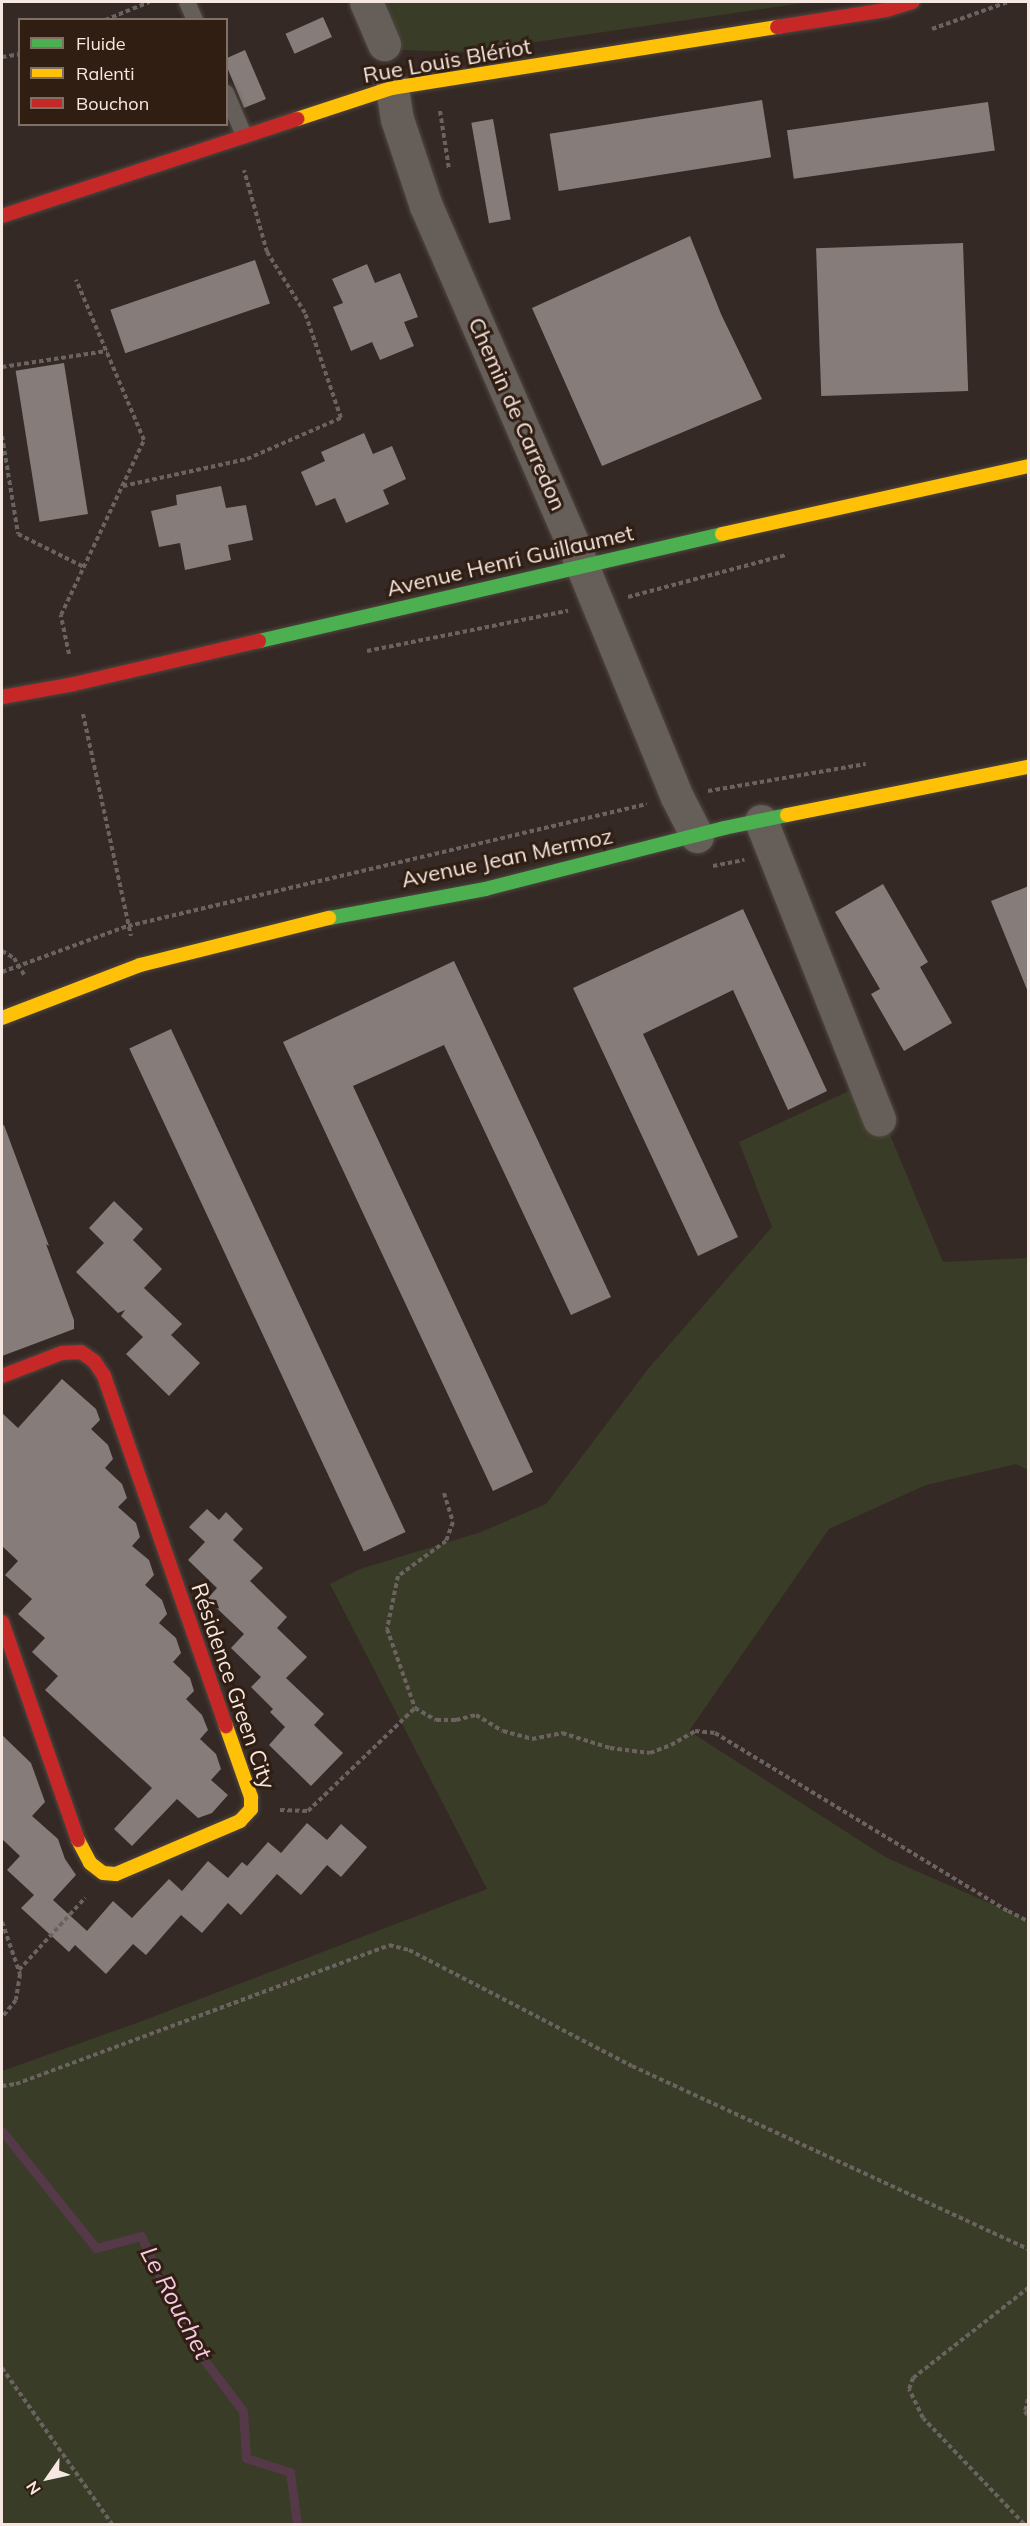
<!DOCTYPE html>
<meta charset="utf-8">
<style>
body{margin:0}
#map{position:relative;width:1030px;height:2526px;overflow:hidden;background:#342924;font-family:Mulish,sans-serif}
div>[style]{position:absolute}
.green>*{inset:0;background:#393c26}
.stream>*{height:9px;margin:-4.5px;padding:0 4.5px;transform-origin:4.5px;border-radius:4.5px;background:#553949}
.building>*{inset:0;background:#867c7a;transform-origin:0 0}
.path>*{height:4px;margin-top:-2px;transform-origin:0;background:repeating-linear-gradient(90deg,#6a635f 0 4.5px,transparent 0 7.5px)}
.roads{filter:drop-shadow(0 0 2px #4f4540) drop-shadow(0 0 2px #4f4540)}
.lane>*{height:16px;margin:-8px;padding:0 8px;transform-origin:8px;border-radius:8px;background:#665e59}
.street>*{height:33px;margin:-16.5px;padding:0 16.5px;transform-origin:16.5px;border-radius:16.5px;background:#665e59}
.fast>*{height:14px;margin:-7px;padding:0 7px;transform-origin:7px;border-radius:7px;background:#4caf50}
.slow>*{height:14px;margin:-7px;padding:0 7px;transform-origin:7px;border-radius:7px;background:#ffc107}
.jam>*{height:14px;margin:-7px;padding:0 7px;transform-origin:7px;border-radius:7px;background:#c62828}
span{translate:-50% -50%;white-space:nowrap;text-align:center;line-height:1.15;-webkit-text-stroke:6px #301e13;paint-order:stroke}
.street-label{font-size:22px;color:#f6e8e1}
.water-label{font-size:24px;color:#f8c9e5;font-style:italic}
.frame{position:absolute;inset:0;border:3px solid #f6e8e1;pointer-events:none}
.legend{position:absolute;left:18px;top:18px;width:210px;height:108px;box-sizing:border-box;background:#301e13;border:2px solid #7f6f65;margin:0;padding:8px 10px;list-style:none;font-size:18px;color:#f6e8e1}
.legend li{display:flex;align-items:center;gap:12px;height:30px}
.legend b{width:30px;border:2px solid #7f6f65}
.north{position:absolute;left:18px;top:2448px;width:60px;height:60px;-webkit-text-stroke:4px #301e13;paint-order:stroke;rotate:236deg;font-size:16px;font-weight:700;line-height:24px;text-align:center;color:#f6e8e1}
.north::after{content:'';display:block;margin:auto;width:21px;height:27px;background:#f6e8e1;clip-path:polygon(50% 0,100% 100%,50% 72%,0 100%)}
</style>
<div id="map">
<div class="green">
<div style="clip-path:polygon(380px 2px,811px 2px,467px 52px,401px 50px)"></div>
<div style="clip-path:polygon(868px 1082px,943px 1262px,1028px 1258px,1028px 1470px,1016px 1464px,926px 1485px,829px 1529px,689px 1731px,887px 1858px,1028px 1920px,1028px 2524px,2px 2524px,2px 2071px,142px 2021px,487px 1889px,330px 1584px,360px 1569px,481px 1532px,546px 1504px,648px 1369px,772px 1227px,739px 1142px)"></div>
</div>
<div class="stream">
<div style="left:2px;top:2131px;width:150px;rotate:51.2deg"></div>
<div style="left:96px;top:2248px;width:47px;rotate:-14.9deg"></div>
<div style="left:141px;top:2236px;width:119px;rotate:64.7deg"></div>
<div style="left:192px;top:2344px;width:84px;rotate:52.7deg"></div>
<div style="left:243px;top:2411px;width:47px;rotate:86.3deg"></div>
<div style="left:246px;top:2458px;width:46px;rotate:17.7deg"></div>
<div style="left:290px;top:2472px;width:52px;rotate:82.3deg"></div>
</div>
<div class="building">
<div style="left:323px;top:17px;width:22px;height:41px;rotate:66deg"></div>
<div style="clip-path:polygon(245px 50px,266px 99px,244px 108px,227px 67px,227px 58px)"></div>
<div style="left:762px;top:100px;width:58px;height:215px;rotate:81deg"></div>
<div style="left:988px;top:102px;width:49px;height:203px;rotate:82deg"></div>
<div style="left:493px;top:119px;width:102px;height:22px;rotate:80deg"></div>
<div style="clip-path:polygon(690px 236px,721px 314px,762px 399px,602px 466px,532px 308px)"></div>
<div style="left:963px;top:243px;width:148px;height:147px;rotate:88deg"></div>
<div style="left:255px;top:260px;width:46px;height:153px;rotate:71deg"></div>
<div style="clip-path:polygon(367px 264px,375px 283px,400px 273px,418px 317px,404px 322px,414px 346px,380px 360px,372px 342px,351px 351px,333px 307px,343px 303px,332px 279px)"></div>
<div style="left:64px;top:363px;width:153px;height:49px;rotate:81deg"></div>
<div style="clip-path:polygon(364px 433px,373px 454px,392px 446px,406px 479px,383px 490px,389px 504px,346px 523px,335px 498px,316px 506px,301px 472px,325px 461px,321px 452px)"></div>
<div style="clip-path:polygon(221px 486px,226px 508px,246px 505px,253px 540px,228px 545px,231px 560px,185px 570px,180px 543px,159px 547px,151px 511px,177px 505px,176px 495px)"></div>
<div style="clip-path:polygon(883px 884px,928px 962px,920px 967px,952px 1023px,904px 1051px,871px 994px,880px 989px,835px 912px)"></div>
<div style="clip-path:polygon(1029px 886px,1029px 992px,1028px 992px,991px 901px)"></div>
<div style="clip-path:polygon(743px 909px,827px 1091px,788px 1110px,733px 990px,643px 1034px,738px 1237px,698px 1256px,573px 988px)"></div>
<div style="clip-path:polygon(454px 961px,611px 1297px,571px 1315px,444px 1045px,353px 1086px,533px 1472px,493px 1491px,283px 1042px)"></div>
<div style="left:171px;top:1029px;width:555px;height:46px;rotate:65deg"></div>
<div style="clip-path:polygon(4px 1125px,49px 1246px,46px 1244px,74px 1320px,74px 1329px,2px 1356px,2px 1126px)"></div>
<div style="clip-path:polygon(114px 1201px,143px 1229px,133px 1240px,162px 1269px,144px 1288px,182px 1324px,171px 1335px,200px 1363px,169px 1396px,126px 1354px,143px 1337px,121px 1316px,125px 1310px,118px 1313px,76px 1272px,104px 1243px,89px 1228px)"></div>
<div style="clip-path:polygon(62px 1379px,96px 1409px,100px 1420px,91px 1429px,108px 1445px,113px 1459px,105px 1468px,122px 1484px,127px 1498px,118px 1507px,136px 1523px,140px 1537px,132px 1546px,149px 1560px,154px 1575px,145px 1585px,162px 1600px,167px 1614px,159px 1623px,176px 1638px,181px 1653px,173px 1662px,190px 1678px,194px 1691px,186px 1699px,202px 1715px,208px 1730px,200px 1739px,216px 1754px,221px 1769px,211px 1780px,228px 1795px,212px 1813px,198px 1818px,177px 1799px,132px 1846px,114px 1829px,152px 1788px,45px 1690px,58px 1676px,32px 1652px,45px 1638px,18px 1614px,32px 1599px,5px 1575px,18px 1561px,2px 1546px,2px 1413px,18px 1428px)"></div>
<div style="clip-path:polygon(207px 1509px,219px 1520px,226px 1512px,243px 1529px,233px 1540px,263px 1568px,250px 1581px,287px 1617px,277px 1628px,307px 1657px,286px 1678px,324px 1714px,314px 1725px,343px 1753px,311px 1786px,269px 1745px,285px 1727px,270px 1712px,273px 1709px,251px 1687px,261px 1677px,231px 1648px,244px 1634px,207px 1599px,217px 1588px,188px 1560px,205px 1542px,189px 1527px)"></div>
<div style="clip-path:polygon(2px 1735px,31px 1763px,45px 1802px,32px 1816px,58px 1839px,65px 1859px,76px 1875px,53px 1900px,87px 1931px,113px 1901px,132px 1918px,169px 1879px,182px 1891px,208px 1861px,228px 1878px,242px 1862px,247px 1866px,268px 1842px,281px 1853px,307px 1823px,327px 1840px,341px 1824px,367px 1847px,341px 1877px,327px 1865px,301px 1895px,277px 1874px,241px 1915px,228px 1903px,202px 1933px,181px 1915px,146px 1955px,133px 1944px,106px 1974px,75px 1945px,69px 1952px,21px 1908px,34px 1895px,7px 1870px,20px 1856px,2px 1839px)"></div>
</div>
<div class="path">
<div style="left:105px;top:20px;width:48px;rotate:-22.2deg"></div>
<div style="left:932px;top:29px;width:81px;rotate:-19.6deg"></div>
<div style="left:2px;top:57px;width:18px;rotate:-9deg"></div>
<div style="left:440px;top:111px;width:59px;rotate:81.2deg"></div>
<div style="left:2px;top:367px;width:106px;rotate:-8.7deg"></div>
<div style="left:2px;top:436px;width:99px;rotate:80.7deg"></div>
<div style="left:18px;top:534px;width:74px;rotate:26.6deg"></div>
<div style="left:123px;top:486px;width:127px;rotate:-12.3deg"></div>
<div style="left:247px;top:459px;width:103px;rotate:-23.6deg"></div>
<div style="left:341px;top:418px;width:111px;rotate:-108.9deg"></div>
<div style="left:305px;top:313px;width:72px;rotate:-121.9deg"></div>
<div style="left:267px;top:252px;width:85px;rotate:-105.7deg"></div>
<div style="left:628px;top:597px;width:163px;rotate:-14.9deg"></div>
<div style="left:367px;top:651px;width:205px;rotate:-11.3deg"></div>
<div style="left:69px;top:654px;width:40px;rotate:-102deg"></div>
<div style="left:61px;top:615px;width:194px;rotate:-64.6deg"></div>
<div style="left:144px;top:440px;width:174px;rotate:-113deg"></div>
<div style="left:83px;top:714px;width:227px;rotate:77.8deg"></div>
<div style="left:708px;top:791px;width:160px;rotate:-9.7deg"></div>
<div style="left:713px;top:866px;width:32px;rotate:-11deg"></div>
<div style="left:2px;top:951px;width:14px;rotate:30deg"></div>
<div style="left:14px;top:958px;width:21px;rotate:59deg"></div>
<div style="left:2px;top:972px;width:134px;rotate:-20.1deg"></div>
<div style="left:128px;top:926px;width:533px;rotate:-13.23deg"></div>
<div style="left:444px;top:1493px;width:30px;rotate:73deg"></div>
<div style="left:453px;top:1522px;width:20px;rotate:110deg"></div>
<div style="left:446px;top:1541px;width:59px;rotate:143.9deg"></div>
<div style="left:398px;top:1576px;width:54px;rotate:101.7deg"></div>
<div style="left:387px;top:1629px;width:84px;rotate:70.5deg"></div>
<div style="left:415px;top:1708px;width:24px;rotate:30deg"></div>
<div style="left:436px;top:1720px;width:20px"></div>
<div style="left:456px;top:1720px;width:21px;rotate:-14deg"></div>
<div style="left:476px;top:1715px;width:31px;rotate:31deg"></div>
<div style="left:503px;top:1731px;width:30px;rotate:15deg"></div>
<div style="left:532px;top:1739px;width:31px;rotate:-11deg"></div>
<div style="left:562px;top:1733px;width:50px;rotate:17.4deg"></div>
<div style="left:610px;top:1748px;width:40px;rotate:7.1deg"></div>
<div style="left:650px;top:1753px;width:22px;rotate:-21deg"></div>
<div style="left:671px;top:1745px;width:28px;rotate:-30deg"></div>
<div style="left:695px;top:1731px;width:20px;rotate:6deg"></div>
<div style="left:715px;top:1733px;width:343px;rotate:31.3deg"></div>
<div style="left:1008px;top:1911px;width:22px;rotate:27deg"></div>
<div style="left:280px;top:1810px;width:28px;rotate:2deg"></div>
<div style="left:308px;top:1811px;width:149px;rotate:-43.9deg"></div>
<div style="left:2px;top:1922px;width:55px;rotate:70.9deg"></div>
<div style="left:20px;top:1974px;width:26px;rotate:99deg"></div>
<div style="left:16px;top:2000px;width:22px;rotate:129deg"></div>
<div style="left:19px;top:1970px;width:98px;rotate:-47.5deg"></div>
<div style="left:2px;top:2086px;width:14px;rotate:-8deg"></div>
<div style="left:16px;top:2084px;width:398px;rotate:-20.4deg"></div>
<div style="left:389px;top:1945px;width:21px;rotate:14deg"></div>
<div style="left:409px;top:1950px;width:251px;rotate:27.5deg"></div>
<div style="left:632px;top:2066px;width:436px;rotate:24.8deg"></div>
<div style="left:2px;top:2368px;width:191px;rotate:54.8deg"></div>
<div style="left:1028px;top:2399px;width:12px;rotate:104deg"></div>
<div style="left:1025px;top:2411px;width:7px;rotate:63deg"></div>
<div style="left:1024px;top:2524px;width:146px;rotate:-133.6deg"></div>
<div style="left:923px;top:2418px;width:32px;rotate:-116deg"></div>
<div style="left:909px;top:2389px;width:12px;rotate:-70deg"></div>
<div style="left:913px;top:2378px;width:146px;rotate:-38deg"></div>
</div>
<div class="roads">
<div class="lane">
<div style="left:187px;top:2px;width:20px;rotate:66deg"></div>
<div style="left:226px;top:93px;width:46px;rotate:66.8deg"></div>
</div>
<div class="street">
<div style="left:366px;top:2px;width:46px;rotate:66.8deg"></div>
<div style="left:392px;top:88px;width:31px;rotate:81deg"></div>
<div style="left:397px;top:119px;width:92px;rotate:71.6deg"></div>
<div style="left:426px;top:206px;width:371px;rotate:66.5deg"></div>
<div style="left:574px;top:546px;width:271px;rotate:67.7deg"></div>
<div style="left:677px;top:797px;width:44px;rotate:62.9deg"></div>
<div style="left:761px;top:821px;width:321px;rotate:68.4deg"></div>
</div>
<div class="fast">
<div style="left:259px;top:641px;width:475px;rotate:-13deg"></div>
<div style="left:329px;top:918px;width:159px;rotate:-10.5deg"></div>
<div style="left:485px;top:889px;width:247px;rotate:-14.3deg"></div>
<div style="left:724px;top:828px;width:64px;rotate:-11.7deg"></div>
</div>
<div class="slow">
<div style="left:297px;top:119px;width:100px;rotate:-18.1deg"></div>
<div style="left:392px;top:88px;width:390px;rotate:-9deg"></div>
<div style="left:722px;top:534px;width:313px;rotate:-12.5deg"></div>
<div style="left:787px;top:815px;width:246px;rotate:-11.3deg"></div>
<div style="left:2px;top:1018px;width:148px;rotate:-21deg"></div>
<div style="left:140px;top:965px;width:195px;rotate:-14deg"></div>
<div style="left:78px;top:1840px;width:26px;rotate:62deg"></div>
<div style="left:90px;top:1863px;width:16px;rotate:38deg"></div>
<div style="left:103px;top:1873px;width:13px;rotate:4deg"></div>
<div style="left:116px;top:1874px;width:135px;rotate:-23.1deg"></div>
<div style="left:240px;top:1821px;width:16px;rotate:-47deg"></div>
<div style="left:251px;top:1809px;width:12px;rotate:-90deg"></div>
<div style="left:251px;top:1797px;width:75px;rotate:-109.4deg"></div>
</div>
<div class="jam">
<div style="left:777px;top:27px;width:110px;rotate:-8.9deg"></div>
<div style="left:886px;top:10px;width:28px;rotate:-17deg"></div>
<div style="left:2px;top:216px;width:311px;rotate:-18.2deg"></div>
<div style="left:2px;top:697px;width:73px;rotate:-10.2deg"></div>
<div style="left:74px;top:684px;width:190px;rotate:-13.1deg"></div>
<div style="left:2px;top:1376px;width:64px;rotate:-21deg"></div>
<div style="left:62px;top:1353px;width:19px;rotate:-3deg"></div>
<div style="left:81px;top:1352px;width:16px;rotate:35deg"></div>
<div style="left:94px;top:1361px;width:18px;rotate:56deg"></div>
<div style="left:104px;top:1376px;width:371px;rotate:70.8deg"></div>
<div style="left:2px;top:1622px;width:231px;rotate:70.8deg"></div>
</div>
</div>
<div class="street-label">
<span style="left:447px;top:61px;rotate:-10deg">Rue Louis Blériot</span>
<span style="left:517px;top:414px;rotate:66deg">Chemin de Carredon</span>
<span style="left:510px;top:561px;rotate:-13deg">Avenue Henri Guillaumet</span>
<span style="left:507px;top:858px;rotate:-12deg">Avenue Jean Mermoz</span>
<span style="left:233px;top:1686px;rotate:71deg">Résidence Green City</span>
</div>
<div class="water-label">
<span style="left:176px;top:2303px;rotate:62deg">Le Rouchet</span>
</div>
<div class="frame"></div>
<ul class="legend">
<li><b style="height:8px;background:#4caf50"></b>Fluide</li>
<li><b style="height:8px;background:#ffc107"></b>Ralenti</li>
<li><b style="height:8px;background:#c62828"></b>Bouchon</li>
</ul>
<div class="north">N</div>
</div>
